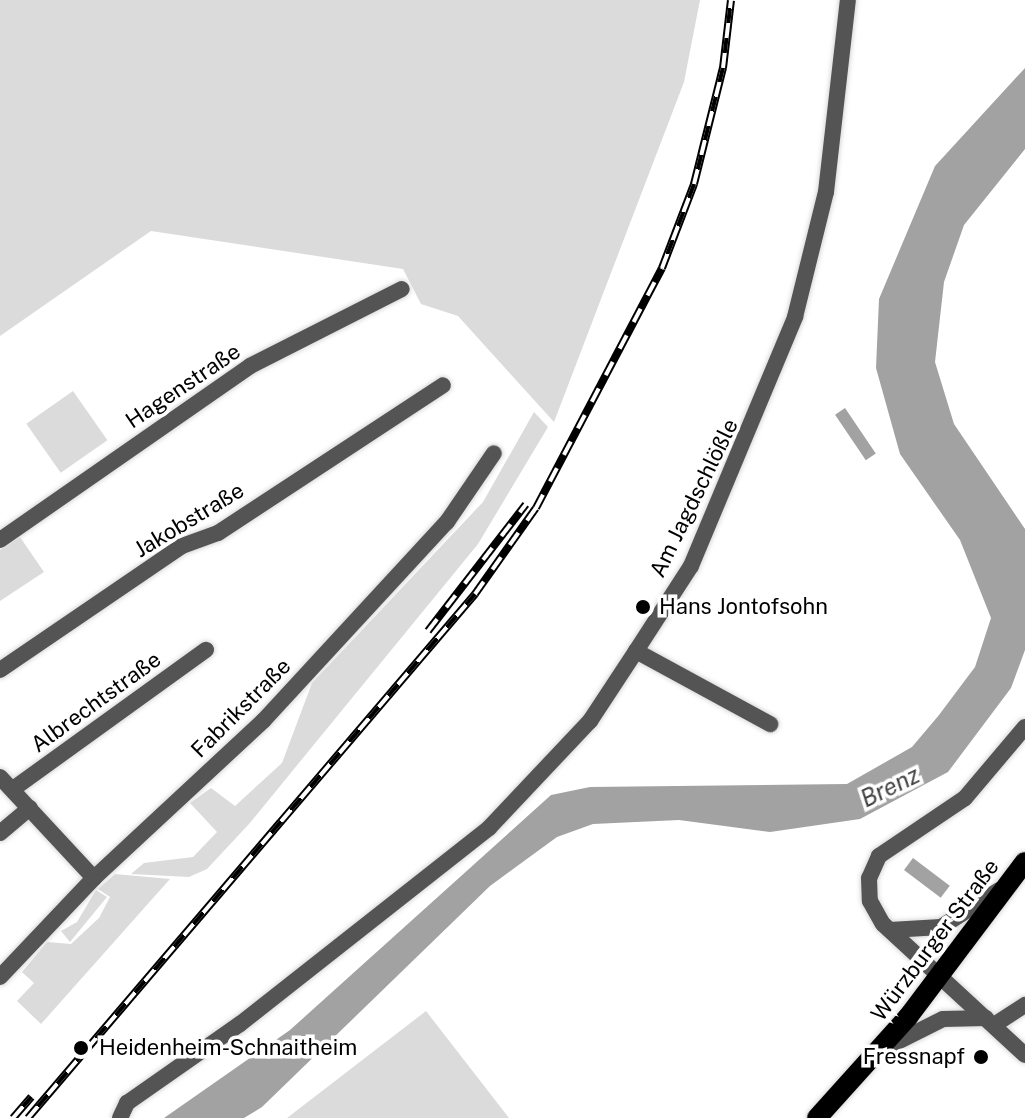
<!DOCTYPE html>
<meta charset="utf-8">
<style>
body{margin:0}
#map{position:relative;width:1025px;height:1118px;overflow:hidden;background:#fff;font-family:"Public Sans",sans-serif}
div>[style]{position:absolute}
.green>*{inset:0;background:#dbdbdb;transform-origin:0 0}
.water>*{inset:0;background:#a2a2a2;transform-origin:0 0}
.roads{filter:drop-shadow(0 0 2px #dbdbdb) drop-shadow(0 0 2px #dbdbdb)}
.minor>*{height:16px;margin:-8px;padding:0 8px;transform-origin:8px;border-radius:8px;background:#545454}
.primary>*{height:20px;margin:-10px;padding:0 10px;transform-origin:10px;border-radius:10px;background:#000}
.rail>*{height:8px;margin-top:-4px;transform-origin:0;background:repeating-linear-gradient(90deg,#fff 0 15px,#000 0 30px);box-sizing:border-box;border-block:2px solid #000}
.dots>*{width:22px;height:22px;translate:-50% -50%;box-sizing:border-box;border:4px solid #fff;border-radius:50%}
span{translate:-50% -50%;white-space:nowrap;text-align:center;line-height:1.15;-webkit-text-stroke:7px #fff;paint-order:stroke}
.street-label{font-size:22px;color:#000}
.poi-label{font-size:22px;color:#000}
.left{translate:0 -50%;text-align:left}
.right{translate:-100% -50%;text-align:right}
.water-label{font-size:24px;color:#434343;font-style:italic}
</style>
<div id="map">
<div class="green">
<div style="clip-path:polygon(0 0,700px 0,684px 82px,554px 422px,458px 316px,421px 304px,403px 269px,151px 231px,0 336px)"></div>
<div style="left:73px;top:391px;width:60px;height:57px;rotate:55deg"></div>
<div style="clip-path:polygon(534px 412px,548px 427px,478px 544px,249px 824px,207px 869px,189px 877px,131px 874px,144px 863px,193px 857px,217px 832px,190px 803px,211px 788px,235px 806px,282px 763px,312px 683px,483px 502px)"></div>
<div style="clip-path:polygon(20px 537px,44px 572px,0 601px,0 550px)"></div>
<div style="clip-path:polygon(115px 874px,170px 879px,41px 1024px,17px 1001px,34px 983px,22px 972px,47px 942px,71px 944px,99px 918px,110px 897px,98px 889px)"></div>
<div style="clip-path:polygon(96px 890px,107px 897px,70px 942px,61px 931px,77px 922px)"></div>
<div style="clip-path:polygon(426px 1011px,509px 1118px,287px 1118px)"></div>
</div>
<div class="water">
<div style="clip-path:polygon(1025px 68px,1025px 149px,964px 225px,944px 282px,935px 362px,954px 424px,1025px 529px,1025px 650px,1011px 688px,948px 772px,860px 819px,770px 832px,679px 820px,593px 824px,557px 837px,490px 886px,262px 1107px,244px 1118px,164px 1118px,290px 1030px,551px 795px,590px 787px,847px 784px,912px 747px,939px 715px,975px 667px,991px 618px,960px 540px,900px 454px,876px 368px,879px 299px,935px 166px)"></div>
<div style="left:845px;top:408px;width:55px;height:12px;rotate:56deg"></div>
<div style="left:913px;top:858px;width:46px;height:15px;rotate:37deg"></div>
</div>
<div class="roads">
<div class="minor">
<div style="left:0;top:540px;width:305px;rotate:-34.8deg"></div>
<div style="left:250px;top:366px;width:170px;rotate:-26.9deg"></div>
<div style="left:636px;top:651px;width:153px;rotate:28.6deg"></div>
<div style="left:0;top:670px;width:220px;rotate:-34.3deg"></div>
<div style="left:182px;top:546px;width:38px;rotate:-20deg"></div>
<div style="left:218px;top:533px;width:269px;rotate:-33.3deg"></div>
<div style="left:1025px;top:727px;width:93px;rotate:130.2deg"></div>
<div style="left:965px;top:798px;width:104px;rotate:146deg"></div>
<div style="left:879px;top:856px;width:24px;rotate:114deg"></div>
<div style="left:869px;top:878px;width:23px;rotate:88deg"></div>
<div style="left:870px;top:901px;width:26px;rotate:61deg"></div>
<div style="left:883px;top:924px;width:193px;rotate:42.7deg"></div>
<div style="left:0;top:777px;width:138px;rotate:47.1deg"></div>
<div style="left:13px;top:789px;width:238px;rotate:-35.8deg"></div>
<div style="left:0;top:833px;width:39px;rotate:-40deg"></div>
<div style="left:890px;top:930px;width:51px;rotate:-3.4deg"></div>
<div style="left:941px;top:927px;width:69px;rotate:-32.5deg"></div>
<div style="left:0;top:977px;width:137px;rotate:-46.5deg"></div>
<div style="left:94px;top:878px;width:232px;rotate:-42.9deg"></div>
<div style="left:264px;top:720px;width:270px;rotate:-47.3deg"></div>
<div style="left:447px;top:522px;width:83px;rotate:-55.7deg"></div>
<div style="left:994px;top:1025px;width:37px;rotate:-33deg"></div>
<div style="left:883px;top:1049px;width:67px;rotate:-26.6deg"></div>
<div style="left:943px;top:1019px;width:43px;rotate:-1.3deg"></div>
<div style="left:120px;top:1118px;width:17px;rotate:-65deg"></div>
<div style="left:127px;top:1103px;width:138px;rotate:-35deg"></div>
<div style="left:240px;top:1024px;width:317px;rotate:-38.2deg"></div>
<div style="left:489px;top:828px;width:147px;rotate:-46.7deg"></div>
<div style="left:590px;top:721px;width:84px;rotate:-56.7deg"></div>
<div style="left:636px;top:651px;width:101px;rotate:-57.1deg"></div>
<div style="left:691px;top:566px;width:270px;rotate:-67.3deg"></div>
<div style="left:795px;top:317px;width:129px;rotate:-76.1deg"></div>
<div style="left:826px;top:192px;width:193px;rotate:-83.5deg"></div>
</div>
<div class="primary">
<div style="left:817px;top:1118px;width:136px;rotate:-48deg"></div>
<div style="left:908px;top:1017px;width:194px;rotate:-53deg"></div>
</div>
</div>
<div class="rail">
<div style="left:428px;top:631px;width:160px;rotate:-52.3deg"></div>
<div style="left:13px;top:1118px;width:28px;rotate:-49deg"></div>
<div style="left:28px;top:1118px;width:689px;rotate:-49.53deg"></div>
<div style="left:475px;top:594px;width:105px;rotate:-54.7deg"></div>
<div style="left:536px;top:508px;width:271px;rotate:-62.3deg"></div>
<div style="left:662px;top:268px;width:90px;rotate:-69.1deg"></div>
<div style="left:694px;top:184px;width:120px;rotate:-76deg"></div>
<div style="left:723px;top:68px;width:68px;rotate:-83.3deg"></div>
</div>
<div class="dots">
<div style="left:643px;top:607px;background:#000"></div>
<div style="left:81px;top:1048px;background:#000"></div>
<div style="left:981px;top:1057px;background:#000"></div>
</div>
<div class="street-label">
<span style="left:183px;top:386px;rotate:-34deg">Hagenstraße</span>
<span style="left:694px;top:498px;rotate:-64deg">Am Jagdschlößle</span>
<span style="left:189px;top:520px;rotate:-31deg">Jakobstraße</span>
<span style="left:96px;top:702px;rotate:-36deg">Albrechtstraße</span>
<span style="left:241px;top:708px;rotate:-45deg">Fabrikstraße</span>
<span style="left:935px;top:940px;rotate:-53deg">Würzburger Straße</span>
</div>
<div class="poi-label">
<span class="left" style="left:659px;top:607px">Hans Jontofsohn</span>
<span class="left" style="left:99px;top:1048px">Heidenheim-Schnaitheim</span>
<span class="right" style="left:965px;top:1057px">Fressnapf</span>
</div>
<div class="water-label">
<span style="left:890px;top:787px;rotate:-26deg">Brenz</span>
</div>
</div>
